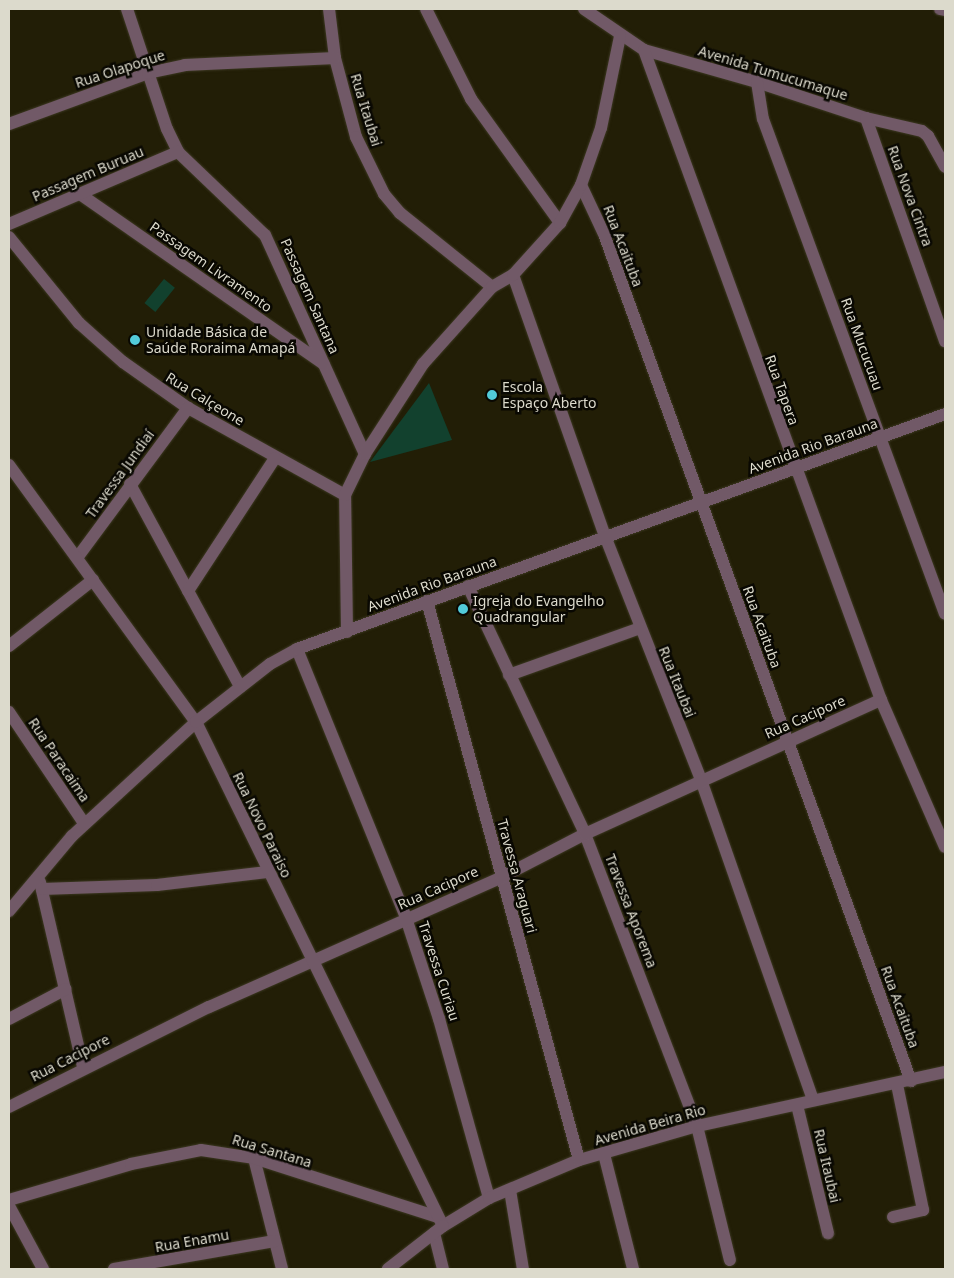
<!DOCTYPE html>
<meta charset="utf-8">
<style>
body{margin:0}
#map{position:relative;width:954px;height:1278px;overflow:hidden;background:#221e06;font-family:"Noto Sans",sans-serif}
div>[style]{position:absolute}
.green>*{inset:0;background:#12412e;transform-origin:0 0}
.roads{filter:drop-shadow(0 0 1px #3c3822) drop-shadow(0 0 1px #3c3822)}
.minor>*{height:12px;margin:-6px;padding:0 6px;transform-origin:6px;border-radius:6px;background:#715967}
.tertiary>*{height:12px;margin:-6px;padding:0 6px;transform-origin:6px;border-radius:6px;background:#715967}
.dots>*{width:14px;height:14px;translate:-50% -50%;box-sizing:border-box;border:2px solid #090802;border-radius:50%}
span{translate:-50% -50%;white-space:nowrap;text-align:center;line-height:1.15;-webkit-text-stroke:5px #090802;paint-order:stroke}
.street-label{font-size:14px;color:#dcdacc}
.poi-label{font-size:14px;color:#dcdacc}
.left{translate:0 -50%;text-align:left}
.frame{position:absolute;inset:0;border:10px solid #dcdacc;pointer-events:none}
</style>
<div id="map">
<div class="green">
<div style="left:164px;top:279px;width:14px;height:31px;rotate:39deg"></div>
<div style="clip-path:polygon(429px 383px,452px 440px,370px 462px)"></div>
</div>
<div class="roads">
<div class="minor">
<div style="left:127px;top:9px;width:126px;rotate:71.6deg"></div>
<div style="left:167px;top:129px;width:25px;rotate:64deg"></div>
<div style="left:178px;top:152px;width:120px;rotate:43.7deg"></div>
<div style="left:265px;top:235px;width:241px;rotate:65.5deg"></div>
<div style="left:329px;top:9px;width:49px;rotate:83deg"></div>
<div style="left:335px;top:58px;width:82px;rotate:75.1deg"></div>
<div style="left:356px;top:137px;width:64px;rotate:63.8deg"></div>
<div style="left:384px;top:194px;width:25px;rotate:50deg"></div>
<div style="left:400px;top:213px;width:118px;rotate:38.8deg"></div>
<div style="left:426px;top:9px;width:101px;rotate:63.4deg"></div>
<div style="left:471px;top:99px;width:153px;rotate:54.3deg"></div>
<div style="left:584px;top:9px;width:73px;rotate:34.3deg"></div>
<div style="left:644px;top:50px;width:117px;rotate:15.8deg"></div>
<div style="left:757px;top:82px;width:115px;rotate:18.3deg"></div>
<div style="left:866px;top:118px;width:57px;rotate:13.1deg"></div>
<div style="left:922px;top:131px;width:8px;rotate:40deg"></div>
<div style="left:928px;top:136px;width:35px;rotate:61deg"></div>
<div style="left:940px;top:9px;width:5px;rotate:11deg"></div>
<div style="left:644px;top:50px;width:692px;rotate:69.97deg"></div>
<div style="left:881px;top:700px;width:160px;rotate:66.5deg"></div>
<div style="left:757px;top:82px;width:37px;rotate:81deg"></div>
<div style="left:763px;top:119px;width:527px;rotate:69.81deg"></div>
<div style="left:866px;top:118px;width:237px;rotate:70.5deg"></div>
<div style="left:9px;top:124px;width:148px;rotate:-20.1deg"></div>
<div style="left:148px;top:73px;width:38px;rotate:-12deg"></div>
<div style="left:185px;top:65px;width:150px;rotate:-2.7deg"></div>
<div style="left:581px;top:185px;width:54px;rotate:64.9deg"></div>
<div style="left:604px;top:234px;width:901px;rotate:70.08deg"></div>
<div style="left:80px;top:194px;width:297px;rotate:34.9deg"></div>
<div style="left:9px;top:224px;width:184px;rotate:-23.1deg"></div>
<div style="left:9px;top:237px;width:111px;rotate:50.9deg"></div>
<div style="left:79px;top:323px;width:59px;rotate:41.6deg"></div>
<div style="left:123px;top:362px;width:80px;rotate:35.3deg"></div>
<div style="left:188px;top:408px;width:179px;rotate:29deg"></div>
<div style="left:513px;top:275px;width:277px;rotate:70.6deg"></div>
<div style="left:605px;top:536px;width:262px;rotate:68.5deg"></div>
<div style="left:701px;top:780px;width:339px;rotate:70.7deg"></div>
<div style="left:130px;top:484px;width:231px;rotate:61.5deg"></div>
<div style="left:77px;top:558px;width:187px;rotate:-53.5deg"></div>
<div style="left:468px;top:586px;width:274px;rotate:64.7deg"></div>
<div style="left:585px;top:834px;width:313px;rotate:69deg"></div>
<div style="left:697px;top:1126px;width:138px;rotate:76.2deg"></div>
<div style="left:188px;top:591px;width:159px;rotate:-56.8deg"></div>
<div style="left:427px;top:601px;width:579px;rotate:74.79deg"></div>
<div style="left:347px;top:632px;width:137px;rotate:-90.8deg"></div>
<div style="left:345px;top:495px;width:46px;rotate:-64deg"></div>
<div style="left:365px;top:454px;width:107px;rotate:-57.2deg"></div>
<div style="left:423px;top:364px;width:103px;rotate:-48.1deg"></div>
<div style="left:492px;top:287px;width:24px;rotate:-30deg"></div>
<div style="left:513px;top:275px;width:70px;rotate:-47.9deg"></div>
<div style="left:560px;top:223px;width:43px;rotate:-61.1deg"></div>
<div style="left:581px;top:185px;width:60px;rotate:-70.7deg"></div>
<div style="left:601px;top:128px;width:94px;rotate:-78.3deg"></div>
<div style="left:9px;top:646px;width:107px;rotate:-38.2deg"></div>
<div style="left:297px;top:649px;width:290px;rotate:67.9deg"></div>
<div style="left:406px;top:918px;width:106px;rotate:71.9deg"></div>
<div style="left:439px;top:1019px;width:186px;rotate:74.4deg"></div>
<div style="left:509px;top:675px;width:139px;rotate:-19.7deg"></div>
<div style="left:9px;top:712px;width:134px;rotate:56deg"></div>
<div style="left:40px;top:882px;width:190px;rotate:76.9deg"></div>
<div style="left:42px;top:889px;width:115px;rotate:-2deg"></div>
<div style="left:157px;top:885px;width:111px;rotate:-6.7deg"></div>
<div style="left:9px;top:1019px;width:64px;rotate:-27.8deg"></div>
<div style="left:797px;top:1105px;width:132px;rotate:76.4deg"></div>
<div style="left:9px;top:1107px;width:224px;rotate:-26.6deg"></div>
<div style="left:209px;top:1007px;width:321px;rotate:-23.9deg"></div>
<div style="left:502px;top:877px;width:93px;rotate:-27.4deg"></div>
<div style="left:585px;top:834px;width:325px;rotate:-24.4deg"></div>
<div style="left:604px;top:1154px;width:119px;rotate:75.8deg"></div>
<div style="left:254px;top:1158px;width:114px;rotate:75.8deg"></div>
<div style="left:510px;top:1190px;width:80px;rotate:80.7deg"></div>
<div style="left:9px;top:1200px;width:127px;rotate:-16.4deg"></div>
<div style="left:131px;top:1164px;width:71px;rotate:-11.3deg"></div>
<div style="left:201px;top:1150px;width:54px;rotate:8.6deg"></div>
<div style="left:254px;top:1158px;width:193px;rotate:17.8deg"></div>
<div style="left:9px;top:1206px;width:72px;rotate:61.6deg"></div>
<div style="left:893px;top:1217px;width:31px;rotate:-13deg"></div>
<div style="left:923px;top:1210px;width:129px;rotate:-101.7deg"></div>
<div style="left:443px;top:1226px;width:54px;rotate:-31.3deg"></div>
<div style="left:489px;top:1198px;width:98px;rotate:-22.9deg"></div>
<div style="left:579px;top:1160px;width:123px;rotate:-16.1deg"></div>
<div style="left:697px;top:1126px;width:254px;rotate:-12.3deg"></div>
<div style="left:434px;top:1233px;width:37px;rotate:76deg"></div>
<div style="left:114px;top:1269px;width:163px;rotate:-9.9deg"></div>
</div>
<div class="tertiary">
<div style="left:9px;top:465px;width:318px;rotate:54deg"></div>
<div style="left:196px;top:722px;width:561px;rotate:63.89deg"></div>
<div style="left:443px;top:1226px;width:70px;rotate:142deg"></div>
<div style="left:9px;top:911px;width:98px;rotate:-50deg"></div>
<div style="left:72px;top:836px;width:168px;rotate:-42.6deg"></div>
<div style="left:196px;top:722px;width:94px;rotate:-38.1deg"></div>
<div style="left:270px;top:664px;width:31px;rotate:-29deg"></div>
<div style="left:297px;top:649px;width:689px;rotate:-19.93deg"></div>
</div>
</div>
<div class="dots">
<div style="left:135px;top:340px;background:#52cbd9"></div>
<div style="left:492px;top:395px;background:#52cbd9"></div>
<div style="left:463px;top:609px;background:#52cbd9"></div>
</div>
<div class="street-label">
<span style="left:120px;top:69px;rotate:-18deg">Rua Olapoque</span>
<span style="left:773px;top:73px;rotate:17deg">Avenida Tumucumaque</span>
<span style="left:366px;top:110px;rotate:73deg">Rua Itaubai</span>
<span style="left:88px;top:174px;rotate:-23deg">Passagem Buruau</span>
<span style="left:910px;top:196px;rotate:70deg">Rua Nova Cintra</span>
<span style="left:623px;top:246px;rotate:69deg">Rua Acaituba</span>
<span style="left:211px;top:267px;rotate:35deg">Passagem Livramento</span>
<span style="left:310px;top:296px;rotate:66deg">Passagem Santana</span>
<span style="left:862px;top:344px;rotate:70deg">Rua Mucucuau</span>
<span style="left:782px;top:390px;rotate:70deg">Rua Tapera</span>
<span style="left:205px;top:399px;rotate:31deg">Rua Calçeone</span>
<span style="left:813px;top:446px;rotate:-20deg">Avenida Rio Barauna</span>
<span style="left:120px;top:474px;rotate:-54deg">Travessa Jundiaí</span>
<span style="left:432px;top:584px;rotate:-20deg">Avenida Rio Barauna</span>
<span style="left:762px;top:627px;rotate:70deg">Rua Acaituba</span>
<span style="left:677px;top:682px;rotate:68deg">Rua Itaubai</span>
<span style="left:805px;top:717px;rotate:-24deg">Rua Cacipore</span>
<span style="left:59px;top:760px;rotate:56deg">Rua Paracaima</span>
<span style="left:262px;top:825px;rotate:64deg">Rua Novo Paraiso</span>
<span style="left:517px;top:876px;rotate:75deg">Travessa Araguari</span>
<span style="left:438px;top:888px;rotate:-24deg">Rua Cacipore</span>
<span style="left:631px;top:911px;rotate:69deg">Travessa Aporema</span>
<span style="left:439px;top:971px;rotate:72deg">Travessa Curiau</span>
<span style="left:900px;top:1007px;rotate:70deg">Rua Acaituba</span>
<span style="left:70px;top:1058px;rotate:-27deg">Rua Cacipore</span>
<span style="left:650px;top:1125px;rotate:-16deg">Avenida Beira Rio</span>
<span style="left:272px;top:1151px;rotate:17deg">Rua Santana</span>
<span style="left:827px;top:1166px;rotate:77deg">Rua Itaubai</span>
<span style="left:192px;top:1241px;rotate:-10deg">Rua Enamu</span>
</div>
<div class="poi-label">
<span class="left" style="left:146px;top:340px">Unidade Básica de<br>Saúde Roraima Amapá</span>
<span class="left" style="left:502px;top:395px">Escola<br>Espaço Aberto</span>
<span class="left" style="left:473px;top:609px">Igreja do Evangelho<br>Quadrangular</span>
</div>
<div class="frame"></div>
</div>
